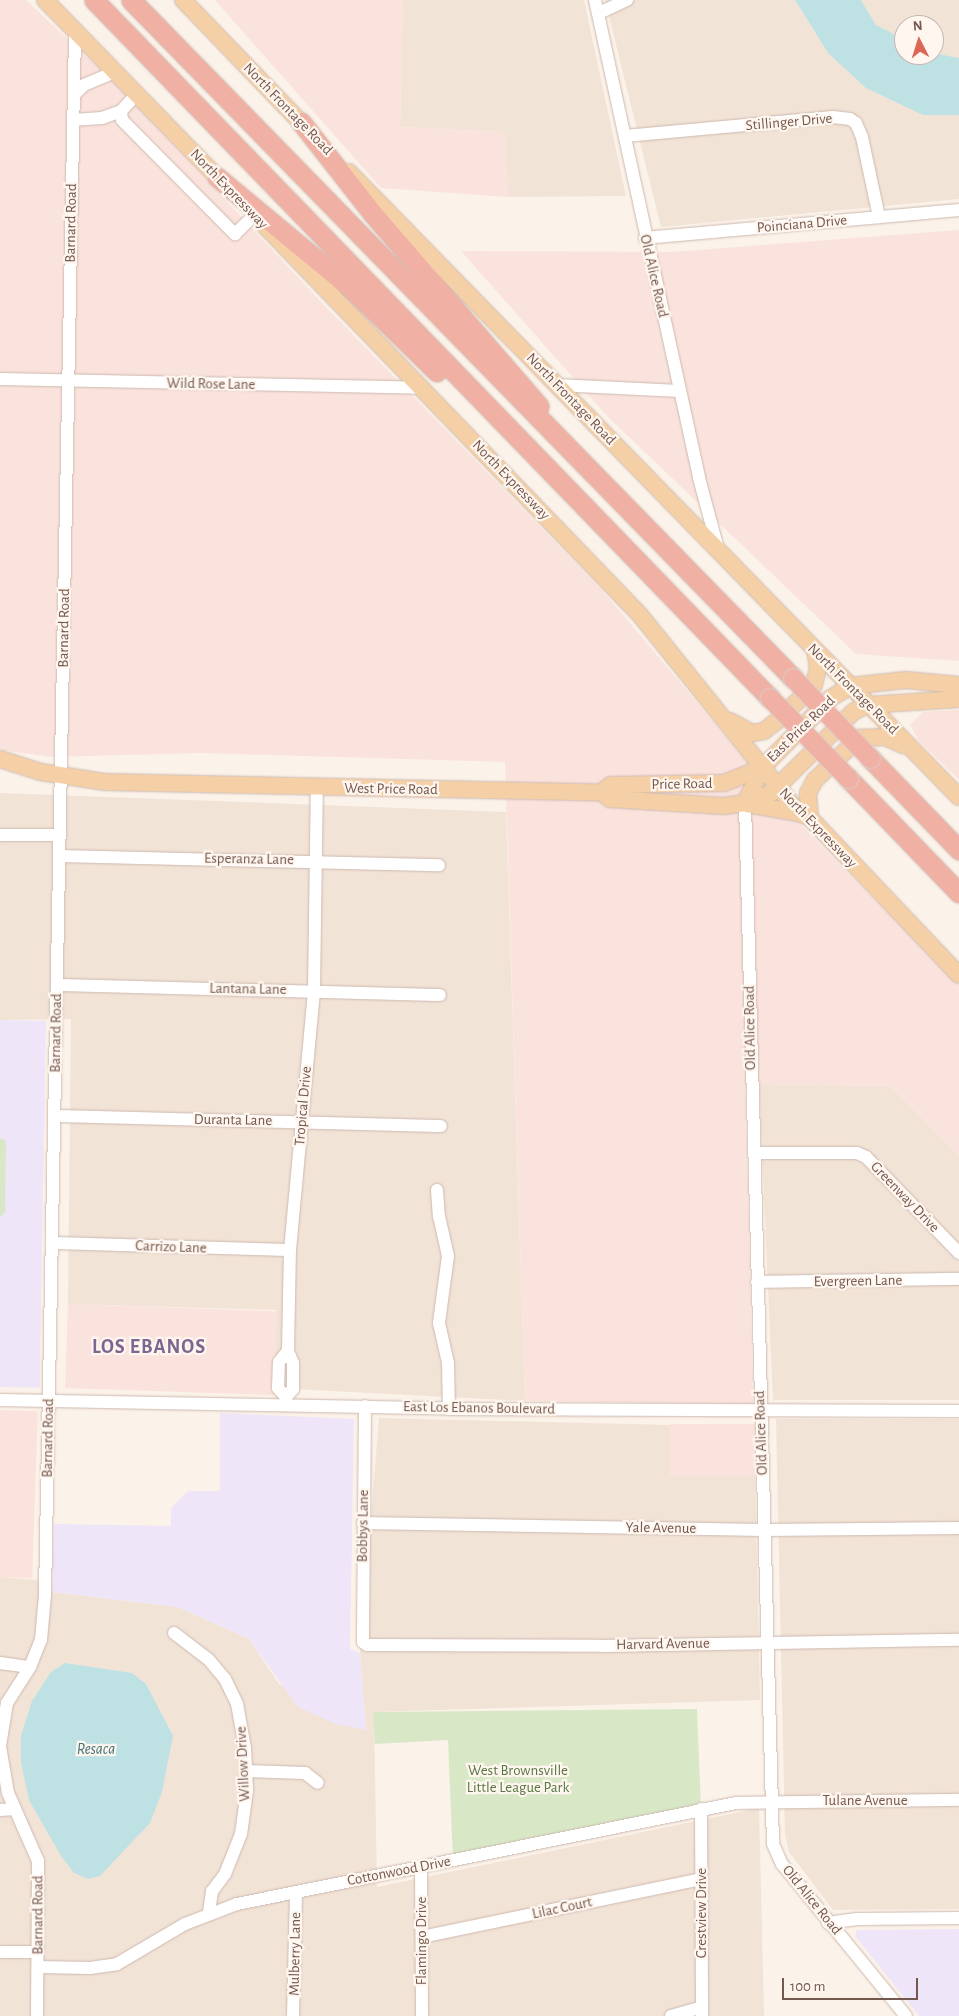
<!DOCTYPE html>
<style>
body{margin:0}
#map{position:relative;width:959px;height:2016px;overflow:hidden;background:#fbf2e9;font-family:"Alegreya Sans",sans-serif}
div>[style]{position:absolute}
.residential>*{inset:0;background:#f2e3d7}
.commercial>*{inset:0;background:#fbe3dd;transform-origin:0 0}
.education>*{inset:0;background:#efe5f8;transform-origin:0 0}
.green>*{inset:0;background:#d8e8c7}
.water>*{inset:0;background:#bee2e4}
.roads{filter:drop-shadow(0 0 1px #cdb9af) drop-shadow(0 0 1px #cdb9af)}
.minor>*{height:12px;margin:-6px;padding:0 6px;transform-origin:6px;border-radius:6px;background:#fff}
.major>*{height:16px;margin:-8px;padding:0 8px;transform-origin:8px;border-radius:8px;background:#f5d0a6}
.highway>*{height:19px;margin:-9.5px;padding:0 9.5px;transform-origin:9.5px;border-radius:9.5px;background:#f1b0a4}
.bridges{filter:drop-shadow(0 0 1px #d8d0cd) drop-shadow(0 0 1px #d8d0cd)}
.highway-bridge>*{height:19px;margin:-9.5px;padding:0 9.5px;transform-origin:9.5px;border-radius:9.5px;background:#f1b0a4}
span{translate:-50% -50%;white-space:nowrap;text-align:center;line-height:1.15;-webkit-text-stroke:4.5px #fef6ef;paint-order:stroke}
.street-label{font-size:15px;color:#74584e}
.park-label{font-size:15px;color:#5a7846}
.water-label{font-size:16px;color:#427478;font-style:italic}
.district-label{font-size:20px;color:#7d6690;font-weight:700;letter-spacing:1px}
.north{position:absolute;left:894px;top:15px;width:50px;height:50px;box-sizing:border-box;background:#fef6ef;border:1px solid #c7b7af;border-radius:50%;rotate:355deg;font-size:14px;font-weight:700;line-height:20px;text-align:center;color:#74584e}
.north::after{content:'';display:block;margin:auto;width:18px;height:22px;background:#dc6756;clip-path:polygon(50% 0,100% 100%,50% 72%,0 100%)}
.scale{position:absolute;left:782px;top:1978px;width:136px;height:22px;box-sizing:border-box;border:2px solid #74584e;border-top:0;padding-left:6px;font-size:15px;line-height:18px;white-space:nowrap;color:#74584e;-webkit-text-stroke:4px #fef6ef;paint-order:stroke}
</style>
<div id="map">
<div class="residential">
<div style="clip-path:polygon(403px 0,584px 0,626px 196px,508px 197px,504px 132px,400px 127px)"></div>
<div style="clip-path:polygon(605px 0,795px 0,828px 53px,923px 115px,959px 115px,959px 199px,661px 227px)"></div>
<div style="clip-path:polygon(861px 0,959px 0,959px 58px,934px 53px,934px 25px,904px 25px,904px 39px,876px 25px)"></div>
<div style="clip-path:polygon(0 793px,506px 812px,525px 1401px,274px 1388px,276px 1310px,68px 1304px,71px 1019px,0 1020px)"></div>
<div style="clip-path:polygon(759px 1084px,891px 1086px,959px 1155px,959px 1400px,773px 1400px)"></div>
<div style="clip-path:polygon(379px 1418px,670px 1425px,672px 1472px,755px 1476px,760px 1700px,374px 1712px,377px 1887px,759px 1808px,764px 2016px,0 2016px,0 1577px,37px 1580px,52px 1592px,178px 1607px,249px 1639px,279px 1684px,366px 1730px,360px 1653px)"></div>
<div style="clip-path:polygon(776px 1419px,959px 1419px,959px 1909px,833px 1910px,789px 1852px,785px 1835px)"></div>
</div>
<div class="commercial">
<div style="clip-path:polygon(0 0,26px 0,126px 94px,322px 303px,601px 589px,799px 823px,959px 985px,959px 1155px,891px 1086px,745px 1084px,753px 1404px,525px 1401px,505px 762px,200px 753px,52px 757px,0 750px)"></div>
<div style="clip-path:polygon(215px 0,403px 0,400px 127px,505px 132px,508px 197px,381px 188px)"></div>
<div style="clip-path:polygon(959px 230px,959px 661px,856px 654px,607px 416px,461px 251px,672px 252px)"></div>
<div style="clip-path:polygon(959px 710px,959px 780px,919px 741px,910px 725px,923px 712px)"></div>
<div style="left:68px;top:1304px;width:209px;height:84px;rotate:2deg"></div>
<div style="left:0;top:1410px;width:38px;height:167px;rotate:2deg"></div>
<div style="left:755px;top:1424px;width:52px;height:85px;rotate:90deg"></div>
</div>
<div class="education">
<div style="left:0;top:1020px;width:46px;height:367px;rotate:1deg"></div>
<div style="clip-path:polygon(220px 1413px,354px 1419px,350px 1649px,360px 1653px,366px 1730px,336px 1724px,298px 1707px,249px 1639px,178px 1607px,52px 1592px,54px 1524px,171px 1526px,171px 1508px,188px 1491px,220px 1491px)"></div>
<div style="clip-path:polygon(959px 1929px,959px 2016px,919px 2016px,855px 1936px,857px 1930px)"></div>
</div>
<div class="green">
<div style="clip-path:polygon(0 1138px,6px 1141px,5px 1212px,0 1217px)"></div>
<div style="clip-path:polygon(697px 1709px,701px 1809px,453px 1860px,448px 1740px,375px 1744px,373px 1712px)"></div>
</div>
<div class="water">
<div style="clip-path:polygon(795px 0,861px 0,876px 25px,904px 39px,904px 55px,934px 53px,959px 58px,959px 115px,923px 115px,866px 88px,828px 53px)"></div>
<div style="clip-path:polygon(65px 1663px,132px 1673px,146px 1684px,173px 1736px,162px 1792px,150px 1823px,100px 1876px,88px 1879px,74px 1873px,61px 1856px,29px 1800px,21px 1762px,21px 1736px,32px 1701px,51px 1672px)"></div>
</div>
<div class="roads">
<div class="minor">
<div style="left:595px;top:0;width:489px;rotate:77.7deg"></div>
<div style="left:699px;top:478px;width:73px;rotate:75deg"></div>
<div style="left:599px;top:13px;width:31px;rotate:-25deg"></div>
<div style="left:74px;top:95px;width:14px;rotate:-45deg"></div>
<div style="left:84px;top:85px;width:33px;rotate:-23deg"></div>
<div style="left:121px;top:111px;width:9px;rotate:84deg"></div>
<div style="left:122px;top:120px;width:161px;rotate:45.3deg"></div>
<div style="left:235px;top:234px;width:28px;rotate:-44deg"></div>
<div style="left:73px;top:120px;width:29px;rotate:-4deg"></div>
<div style="left:102px;top:118px;width:20px;rotate:-20deg"></div>
<div style="left:121px;top:111px;width:22px;rotate:-47deg"></div>
<div style="left:625px;top:136px;width:209px;rotate:-5.2deg"></div>
<div style="left:833px;top:117px;width:17px;rotate:7deg"></div>
<div style="left:850px;top:119px;width:7px;rotate:34deg"></div>
<div style="left:856px;top:123px;width:15px;rotate:67deg"></div>
<div style="left:862px;top:137px;width:82px;rotate:78deg"></div>
<div style="left:645px;top:238px;width:315px;rotate:-5.1deg"></div>
<div style="left:0;top:379px;width:422px;rotate:1.2deg"></div>
<div style="left:557px;top:385px;width:123px;rotate:2.8deg"></div>
<div style="left:745px;top:803px;width:1041px;rotate:88.46deg"></div>
<div style="left:773px;top:1844px;width:22px;rotate:66deg"></div>
<div style="left:782px;top:1864px;width:196px;rotate:50.8deg"></div>
<div style="left:0;top:835px;width:60px"></div>
<div style="left:59px;top:856px;width:380px;rotate:1.4deg"></div>
<div style="left:57px;top:985px;width:383px;rotate:1.5deg"></div>
<div style="left:55px;top:1116px;width:386px;rotate:1.5deg"></div>
<div style="left:755px;top:1153px;width:102px"></div>
<div style="left:857px;top:1153px;width:10px;rotate:24deg"></div>
<div style="left:866px;top:1157px;width:134px;rotate:45.9deg"></div>
<div style="left:437px;top:1190px;width:26px;rotate:86deg"></div>
<div style="left:439px;top:1216px;width:41px;rotate:77.3deg"></div>
<div style="left:448px;top:1256px;width:68px;rotate:97.7deg"></div>
<div style="left:439px;top:1323px;width:41px;rotate:77.3deg"></div>
<div style="left:448px;top:1363px;width:46px;rotate:88.8deg"></div>
<div style="left:53px;top:1243px;width:237px;rotate:1.7deg"></div>
<div style="left:757px;top:1282px;width:202px;rotate:-0.9deg"></div>
<div style="left:286px;top:1397px;width:12px;rotate:-132deg"></div>
<div style="left:278px;top:1388px;width:26px;rotate:-88deg"></div>
<div style="left:279px;top:1362px;width:14px;rotate:-51deg"></div>
<div style="left:0;top:1400px;width:449px;rotate:1.1deg"></div>
<div style="left:449px;top:1409px;width:510px;rotate:0.22deg"></div>
<div style="left:286px;top:1405px;width:8px;rotate:-90deg"></div>
<div style="left:286px;top:1397px;width:11px;rotate:-49deg"></div>
<div style="left:293px;top:1389px;width:26px;rotate:-90deg"></div>
<div style="left:293px;top:1363px;width:13px;rotate:-113deg"></div>
<div style="left:288px;top:1351px;width:101px;rotate:-88.9deg"></div>
<div style="left:290px;top:1250px;width:260px;rotate:-84.7deg"></div>
<div style="left:314px;top:991px;width:204px;rotate:-89.2deg"></div>
<div style="left:365px;top:1406px;width:220px;rotate:90.5deg"></div>
<div style="left:363px;top:1626px;width:16px;rotate:90deg"></div>
<div style="left:363px;top:1642px;width:5px;rotate:37deg"></div>
<div style="left:367px;top:1645px;width:235px;rotate:0.2deg"></div>
<div style="left:602px;top:1646px;width:357px;rotate:-1deg"></div>
<div style="left:363px;top:1523px;width:401px;rotate:1deg"></div>
<div style="left:764px;top:1530px;width:195px;rotate:-0.6deg"></div>
<div style="left:174px;top:1633px;width:44px;rotate:37.6deg"></div>
<div style="left:209px;top:1660px;width:25px;rotate:50deg"></div>
<div style="left:225px;top:1679px;width:28px;rotate:64deg"></div>
<div style="left:237px;top:1704px;width:45px;rotate:79.7deg"></div>
<div style="left:245px;top:1748px;width:43px;rotate:87.3deg"></div>
<div style="left:247px;top:1791px;width:43px;rotate:97.9deg"></div>
<div style="left:241px;top:1834px;width:43px;rotate:111.8deg"></div>
<div style="left:225px;top:1874px;width:21px;rotate:127deg"></div>
<div style="left:212px;top:1891px;width:22px;rotate:98deg"></div>
<div style="left:0;top:1663px;width:30px;rotate:8deg"></div>
<div style="left:246px;top:1771px;width:59px;rotate:1.9deg"></div>
<div style="left:305px;top:1773px;width:16px;rotate:38deg"></div>
<div style="left:701px;top:1809px;width:207px;rotate:89.7deg"></div>
<div style="left:0;top:1810px;width:15px;rotate:-4deg"></div>
<div style="left:421px;top:1867px;width:149px;rotate:89.6deg"></div>
<div style="left:828px;top:1923px;width:29px;rotate:-8deg"></div>
<div style="left:857px;top:1919px;width:102px;rotate:-0.6deg"></div>
<div style="left:422px;top:1937px;width:285px;rotate:-11.7deg"></div>
<div style="left:0;top:1952px;width:38px"></div>
<div style="left:38px;top:1967px;width:52px;rotate:1.1deg"></div>
<div style="left:90px;top:1968px;width:27px;rotate:-8deg"></div>
<div style="left:117px;top:1964px;width:79px;rotate:-30.5deg"></div>
<div style="left:185px;top:1924px;width:56px;rotate:-21deg"></div>
<div style="left:237px;top:1904px;width:509px;rotate:-11.44deg"></div>
<div style="left:736px;top:1803px;width:223px;rotate:-0.8deg"></div>
<div style="left:37px;top:2016px;width:155px;rotate:-89.6deg"></div>
<div style="left:38px;top:1861px;width:74px;rotate:-113.8deg"></div>
<div style="left:8px;top:1793px;width:48px;rotate:-99.7deg"></div>
<div style="left:0;top:1746px;width:44px;rotate:-80.8deg"></div>
<div style="left:7px;top:1703px;width:43px;rotate:-57.4deg"></div>
<div style="left:30px;top:1667px;width:29px;rotate:-68deg"></div>
<div style="left:41px;top:1640px;width:45px;rotate:-84.9deg"></div>
<div style="left:45px;top:1595px;width:1562px;rotate:-88.9deg"></div>
<div style="left:293px;top:2016px;width:124px;rotate:-88.6deg"></div>
<div style="left:671px;top:2016px;width:32px;rotate:-16deg"></div>
</div>
<div class="major">
<div style="left:45px;top:0;width:258px;rotate:45.8deg"></div>
<div style="left:183px;top:0;width:183px;rotate:46.1deg"></div>
<div style="left:349px;top:172px;width:873px;rotate:45.7deg"></div>
<div style="left:265px;top:226px;width:540px;rotate:46.05deg"></div>
<div style="left:640px;top:615px;width:254px;rotate:51.2deg"></div>
<div style="left:799px;top:813px;width:12px;rotate:24deg"></div>
<div style="left:810px;top:818px;width:216px;rotate:46.5deg"></div>
<div style="left:730px;top:721px;width:25px;rotate:29deg"></div>
<div style="left:752px;top:733px;width:12px;rotate:-9deg"></div>
<div style="left:764px;top:731px;width:18px;rotate:-38deg"></div>
<div style="left:778px;top:720px;width:50px;rotate:-44.2deg"></div>
<div style="left:814px;top:685px;width:18px;rotate:-77deg"></div>
<div style="left:818px;top:667px;width:17px;rotate:-100deg"></div>
<div style="left:0;top:759px;width:43px;rotate:17.6deg"></div>
<div style="left:41px;top:772px;width:65px;rotate:8.9deg"></div>
<div style="left:105px;top:782px;width:496px;rotate:1.2deg"></div>
<div style="left:601px;top:792px;width:11px;rotate:38deg"></div>
<div style="left:610px;top:799px;width:114px;rotate:3.5deg"></div>
<div style="left:724px;top:806px;width:21px;rotate:-8deg"></div>
<div style="left:745px;top:803px;width:28px;rotate:-21deg"></div>
<div style="left:771px;top:793px;width:115px;rotate:-44.6deg"></div>
<div style="left:853px;top:712px;width:16px;rotate:-27deg"></div>
<div style="left:867px;top:705px;width:92px;rotate:-3.7deg"></div>
<div style="left:601px;top:792px;width:12px;rotate:-35deg"></div>
<div style="left:611px;top:785px;width:113px;rotate:-1deg"></div>
<div style="left:724px;top:783px;width:41px;rotate:-21.5deg"></div>
<div style="left:745px;top:803px;width:39px;rotate:-64deg"></div>
<div style="left:762px;top:768px;width:98px;rotate:-45.4deg"></div>
<div style="left:831px;top:698px;width:22px;rotate:-32deg"></div>
<div style="left:850px;top:686px;width:56px;rotate:-6.1deg"></div>
<div style="left:906px;top:680px;width:53px;rotate:5.4deg"></div>
<div style="left:747px;top:804px;width:53px;rotate:9.8deg"></div>
<div style="left:810px;top:818px;width:25px;rotate:-95deg"></div>
<div style="left:808px;top:793px;width:15px;rotate:-62deg"></div>
<div style="left:815px;top:780px;width:61px;rotate:-43.7deg"></div>
<div style="left:859px;top:738px;width:26px;rotate:-2deg"></div>
<div style="left:885px;top:737px;width:20px;rotate:24deg"></div>
</div>
<div class="highway">
<div style="left:94px;top:0;width:972px;rotate:45.92deg"></div>
<div style="left:131px;top:0;width:948px;rotate:45.68deg"></div>
<div style="left:301px;top:122px;width:117px;rotate:52deg"></div>
<div style="left:373px;top:214px;width:254px;rotate:49.2deg"></div>
<div style="left:217px;top:177px;width:177px;rotate:39.7deg"></div>
<div style="left:353px;top:290px;width:117px;rotate:44.3deg"></div>
<div style="left:870px;top:758px;width:128px;rotate:45.9deg"></div>
<div style="left:848px;top:778px;width:160px;rotate:46deg"></div>
</div>
</div>
<div class="bridges">
<div class="highway-bridge">
<div style="left:793px;top:678px;width:111px;rotate:46.1deg"></div>
<div style="left:770px;top:698px;width:112px;rotate:45.7deg"></div>
</div>
</div>
<div class="street-label">
<span style="left:288px;top:109px;rotate:46deg">North Frontage Road</span>
<span style="left:789px;top:122px;rotate:-5deg">Stillinger Drive</span>
<span style="left:229px;top:189px;rotate:46deg">North Expressway</span>
<span style="left:71px;top:223px;rotate:-89deg">Barnard Road</span>
<span style="left:802px;top:224px;rotate:-5deg">Poinciana Drive</span>
<span style="left:654px;top:276px;rotate:77deg">Old Alice Road</span>
<span style="left:211px;top:384px;rotate:1deg">Wild Rose Lane</span>
<span style="left:571px;top:399px;rotate:46deg">North Frontage Road</span>
<span style="left:511px;top:480px;rotate:46deg">North Expressway</span>
<span style="left:64px;top:628px;rotate:-89deg">Barnard Road</span>
<span style="left:853px;top:689px;rotate:45deg">North Frontage Road</span>
<span style="left:801px;top:729px;rotate:-44deg">East Price Road</span>
<span style="left:682px;top:784px;rotate:-1deg">Price Road</span>
<span style="left:391px;top:789px;rotate:1deg">West Price Road</span>
<span style="left:818px;top:828px;rotate:46deg">North Expressway</span>
<span style="left:249px;top:859px;rotate:1deg">Esperanza Lane</span>
<span style="left:248px;top:989px;rotate:1deg">Lantana Lane</span>
<span style="left:750px;top:1028px;rotate:-91deg">Old Alice Road</span>
<span style="left:56px;top:1033px;rotate:-89deg">Barnard Road</span>
<span style="left:303px;top:1106px;rotate:-85deg">Tropical Drive</span>
<span style="left:233px;top:1120px;rotate:1deg">Duranta Lane</span>
<span style="left:905px;top:1197px;rotate:46deg">Greenway Drive</span>
<span style="left:171px;top:1247px;rotate:2deg">Carrizo Lane</span>
<span style="left:858px;top:1281px;rotate:-1deg">Evergreen Lane</span>
<span style="left:479px;top:1408px;rotate:1deg">East Los Ebanos Boulevard</span>
<span style="left:761px;top:1433px;rotate:-92deg">Old Alice Road</span>
<span style="left:48px;top:1438px;rotate:-89deg">Barnard Road</span>
<span style="left:363px;top:1526px;rotate:-89deg">Bobbys Lane</span>
<span style="left:661px;top:1528px;rotate:1deg">Yale Avenue</span>
<span style="left:663px;top:1644px;rotate:-1deg">Harvard Avenue</span>
<span style="left:243px;top:1764px;rotate:-93deg">Willow Drive</span>
<span style="left:865px;top:1801px">Tulane Avenue</span>
<span style="left:399px;top:1871px;rotate:-11deg">Cottonwood Drive</span>
<span style="left:812px;top:1900px;rotate:51deg">Old Alice Road</span>
<span style="left:562px;top:1908px;rotate:-12deg">Lilac Court</span>
<span style="left:702px;top:1913px;rotate:-90deg">Crestview Drive</span>
<span style="left:38px;top:1915px;rotate:-90deg">Barnard Road</span>
<span style="left:422px;top:1941px;rotate:-90deg">Flamingo Drive</span>
<span style="left:295px;top:1954px;rotate:-89deg">Mulberry Lane</span>
</div>
<div class="park-label">
<span style="left:518px;top:1779px">West Brownsville<br>Little League Park</span>
</div>
<div class="water-label">
<span style="left:96px;top:1749px">Resaca</span>
</div>
<div class="district-label">
<span style="left:149px;top:1347px">LOS EBANOS</span>
</div>
<div class="north">N</div>
<div class="scale">100 m</div>
</div>
